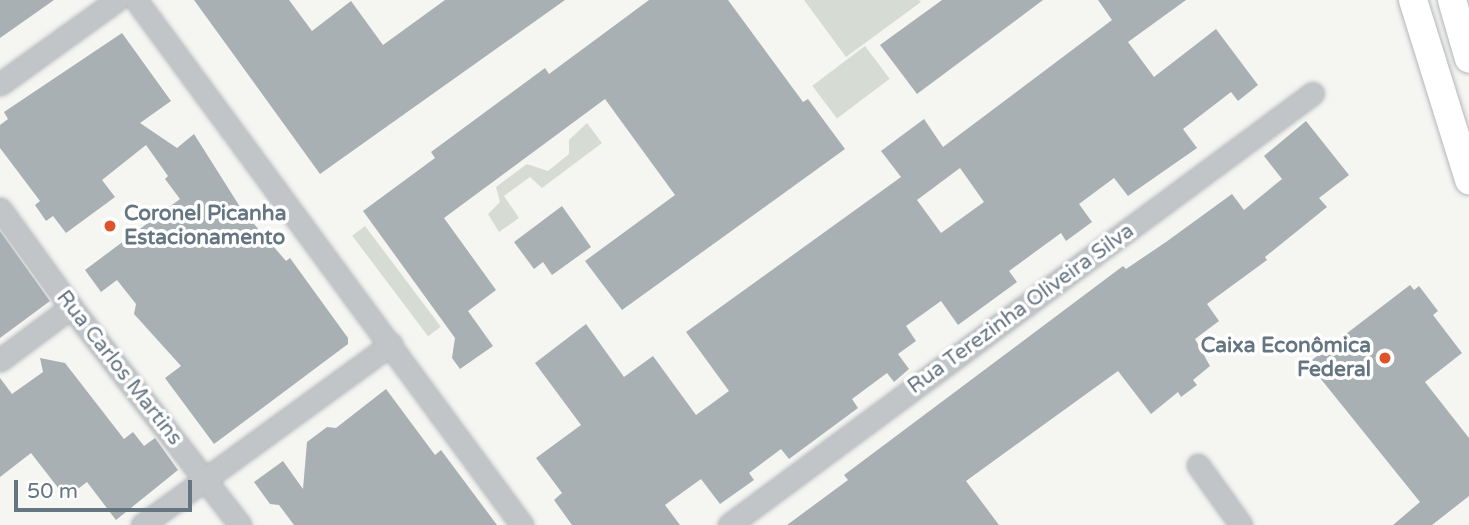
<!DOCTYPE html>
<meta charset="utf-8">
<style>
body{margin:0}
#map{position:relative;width:1469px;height:525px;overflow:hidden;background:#f5f5f2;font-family:"Varela Round",sans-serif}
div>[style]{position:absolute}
.green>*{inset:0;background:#d6dcd3;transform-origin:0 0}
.building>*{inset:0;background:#a8b0b4}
.roads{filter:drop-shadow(0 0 2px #b3b8bc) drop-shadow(0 0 2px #b3b8bc)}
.minor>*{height:21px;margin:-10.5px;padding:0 10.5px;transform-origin:10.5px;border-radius:10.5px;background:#c1c5c8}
.secondary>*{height:28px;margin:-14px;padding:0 14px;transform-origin:14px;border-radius:14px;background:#fff}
.dots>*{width:19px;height:19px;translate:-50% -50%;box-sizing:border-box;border:4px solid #fff;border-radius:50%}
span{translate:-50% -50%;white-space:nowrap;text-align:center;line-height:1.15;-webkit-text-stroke:7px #fff;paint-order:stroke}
.poi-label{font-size:21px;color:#657582;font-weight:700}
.left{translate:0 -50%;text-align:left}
.right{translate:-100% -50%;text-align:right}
.street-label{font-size:21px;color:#657582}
.scale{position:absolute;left:14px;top:480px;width:178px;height:32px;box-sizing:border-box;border:4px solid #657582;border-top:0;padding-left:9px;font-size:21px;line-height:24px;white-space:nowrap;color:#657582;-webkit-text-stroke:5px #fff;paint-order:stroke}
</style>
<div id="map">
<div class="green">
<div style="clip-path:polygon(804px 0,919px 0,921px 2px,846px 57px)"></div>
<div style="left:865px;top:46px;width:41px;height:66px;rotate:53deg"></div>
<div style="clip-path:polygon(587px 123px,602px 143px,542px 188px,530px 177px,504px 196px,519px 218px,499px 232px,488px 214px,500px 202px,496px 187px,527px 164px,548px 171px,569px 154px,569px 140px)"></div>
<div style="left:365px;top:226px;width:126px;height:16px;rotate:53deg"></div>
</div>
<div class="building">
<div style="clip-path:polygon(0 0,54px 0,0 38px)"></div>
<div style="clip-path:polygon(194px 0,289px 0,312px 31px,351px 1px,383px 45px,445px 0,565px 0,320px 174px)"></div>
<div style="clip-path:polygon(649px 0,728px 0,803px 102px,808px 99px,845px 149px,622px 310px,585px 261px,675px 195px,605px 99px,444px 218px,496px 290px,468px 311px,493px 346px,460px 369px,452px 358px,455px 338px,363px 211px,435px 158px,431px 152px,545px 68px,549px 74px)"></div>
<div style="clip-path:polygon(942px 0,1043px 0,917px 94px,880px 45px)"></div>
<div style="clip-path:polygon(evenodd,1098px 0,1186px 0,1128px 42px,1154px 77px,1216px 29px,1258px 85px,1238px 101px,1231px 92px,1183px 129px,1197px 148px,1128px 196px,1114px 178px,1079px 204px,1092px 222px,1066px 241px,1061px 233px,1009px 271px,1017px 282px,958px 325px,941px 301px,906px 326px,916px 341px,898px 354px,909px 369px,894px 382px,887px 373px,852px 399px,858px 408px,789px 459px,781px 449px,749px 473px,754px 480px,720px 504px,701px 479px,665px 505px,680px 525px,572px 525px,554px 500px,562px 493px,536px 458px,581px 425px,535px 363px,586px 324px,624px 377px,653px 356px,696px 415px,729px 391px,686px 332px,901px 177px,881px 151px,924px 119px,943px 147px,1112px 20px,1098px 0,960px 168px,984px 202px,941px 233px,917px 200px,960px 168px)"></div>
<div style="clip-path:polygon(122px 33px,171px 101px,140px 123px,177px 148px,194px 134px,242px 210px,286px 261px,290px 258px,348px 338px,348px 344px,214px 444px,165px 378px,181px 366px,134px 314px,136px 304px,117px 280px,101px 292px,85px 270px,180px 199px,165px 179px,168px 176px,146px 145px,102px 180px,115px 197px,66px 233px,53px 216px,46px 221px,35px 205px,40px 201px,0 148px,0 125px,8px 119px,4px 112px)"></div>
<div style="clip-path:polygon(1306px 121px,1349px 175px,1319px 198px,1327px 207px,1265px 257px,1267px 260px,1207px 304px,1219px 321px,1195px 339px,1210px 366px,1193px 380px,1197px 385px,1181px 397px,1178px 392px,1151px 414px,1118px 371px,966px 481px,999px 525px,787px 525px,848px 480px,844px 475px,1123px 266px,1126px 269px,1166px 242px,1232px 194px,1244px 210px,1282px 179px,1264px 156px)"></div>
<div style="clip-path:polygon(562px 206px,591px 247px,552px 275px,543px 262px,534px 269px,514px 242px)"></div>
<div style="clip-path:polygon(0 231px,50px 301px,0 338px)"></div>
<div style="clip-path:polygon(1410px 285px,1414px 290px,1419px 286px,1438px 311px,1433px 315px,1462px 353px,1425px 382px,1469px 438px,1469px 496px,1432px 525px,1393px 525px,1420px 502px,1308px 363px)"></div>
<div style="clip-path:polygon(40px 358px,65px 363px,124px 439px,133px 432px,144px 446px,155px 438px,178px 470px,116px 520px,87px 482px,66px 498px,31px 453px,0 477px,0 378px,12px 394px,43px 372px)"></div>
<div style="clip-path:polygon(386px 389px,435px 455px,441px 450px,497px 525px,294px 525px,279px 505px,270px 504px,254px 482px,283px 461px,303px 489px,307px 442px,327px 427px,336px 428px)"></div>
</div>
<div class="roads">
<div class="minor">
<div style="left:136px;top:0;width:652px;rotate:53.68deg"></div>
<div style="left:0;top:84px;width:144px;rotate:-35.7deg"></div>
<div style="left:0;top:209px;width:121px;rotate:54.1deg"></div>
<div style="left:71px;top:307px;width:276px;rotate:52.2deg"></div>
<div style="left:0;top:360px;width:89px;rotate:-36.7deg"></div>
<div style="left:1198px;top:465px;width:74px;rotate:54.4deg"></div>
<div style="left:142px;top:525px;width:308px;rotate:-36deg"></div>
<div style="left:729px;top:525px;width:726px;rotate:-36.49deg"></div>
</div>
<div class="secondary">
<div style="left:1413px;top:0;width:189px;rotate:72.7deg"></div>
<div style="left:1452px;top:0;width:61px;rotate:73.9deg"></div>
</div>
</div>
<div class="dots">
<div style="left:110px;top:226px;background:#de5329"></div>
<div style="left:1385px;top:358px;background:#de5329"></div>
</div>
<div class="poi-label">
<span class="left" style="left:124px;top:226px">Coronel Picanha<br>Estacionamento</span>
<span class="right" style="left:1371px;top:358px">Caixa Econômica<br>Federal</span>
</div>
<div class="street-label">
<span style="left:1021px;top:309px;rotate:-36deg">Rua Terezinha Oliveira Silva</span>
<span style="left:119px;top:368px;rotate:52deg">Rua Carlos Martins</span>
</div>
<div class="scale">50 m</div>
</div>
